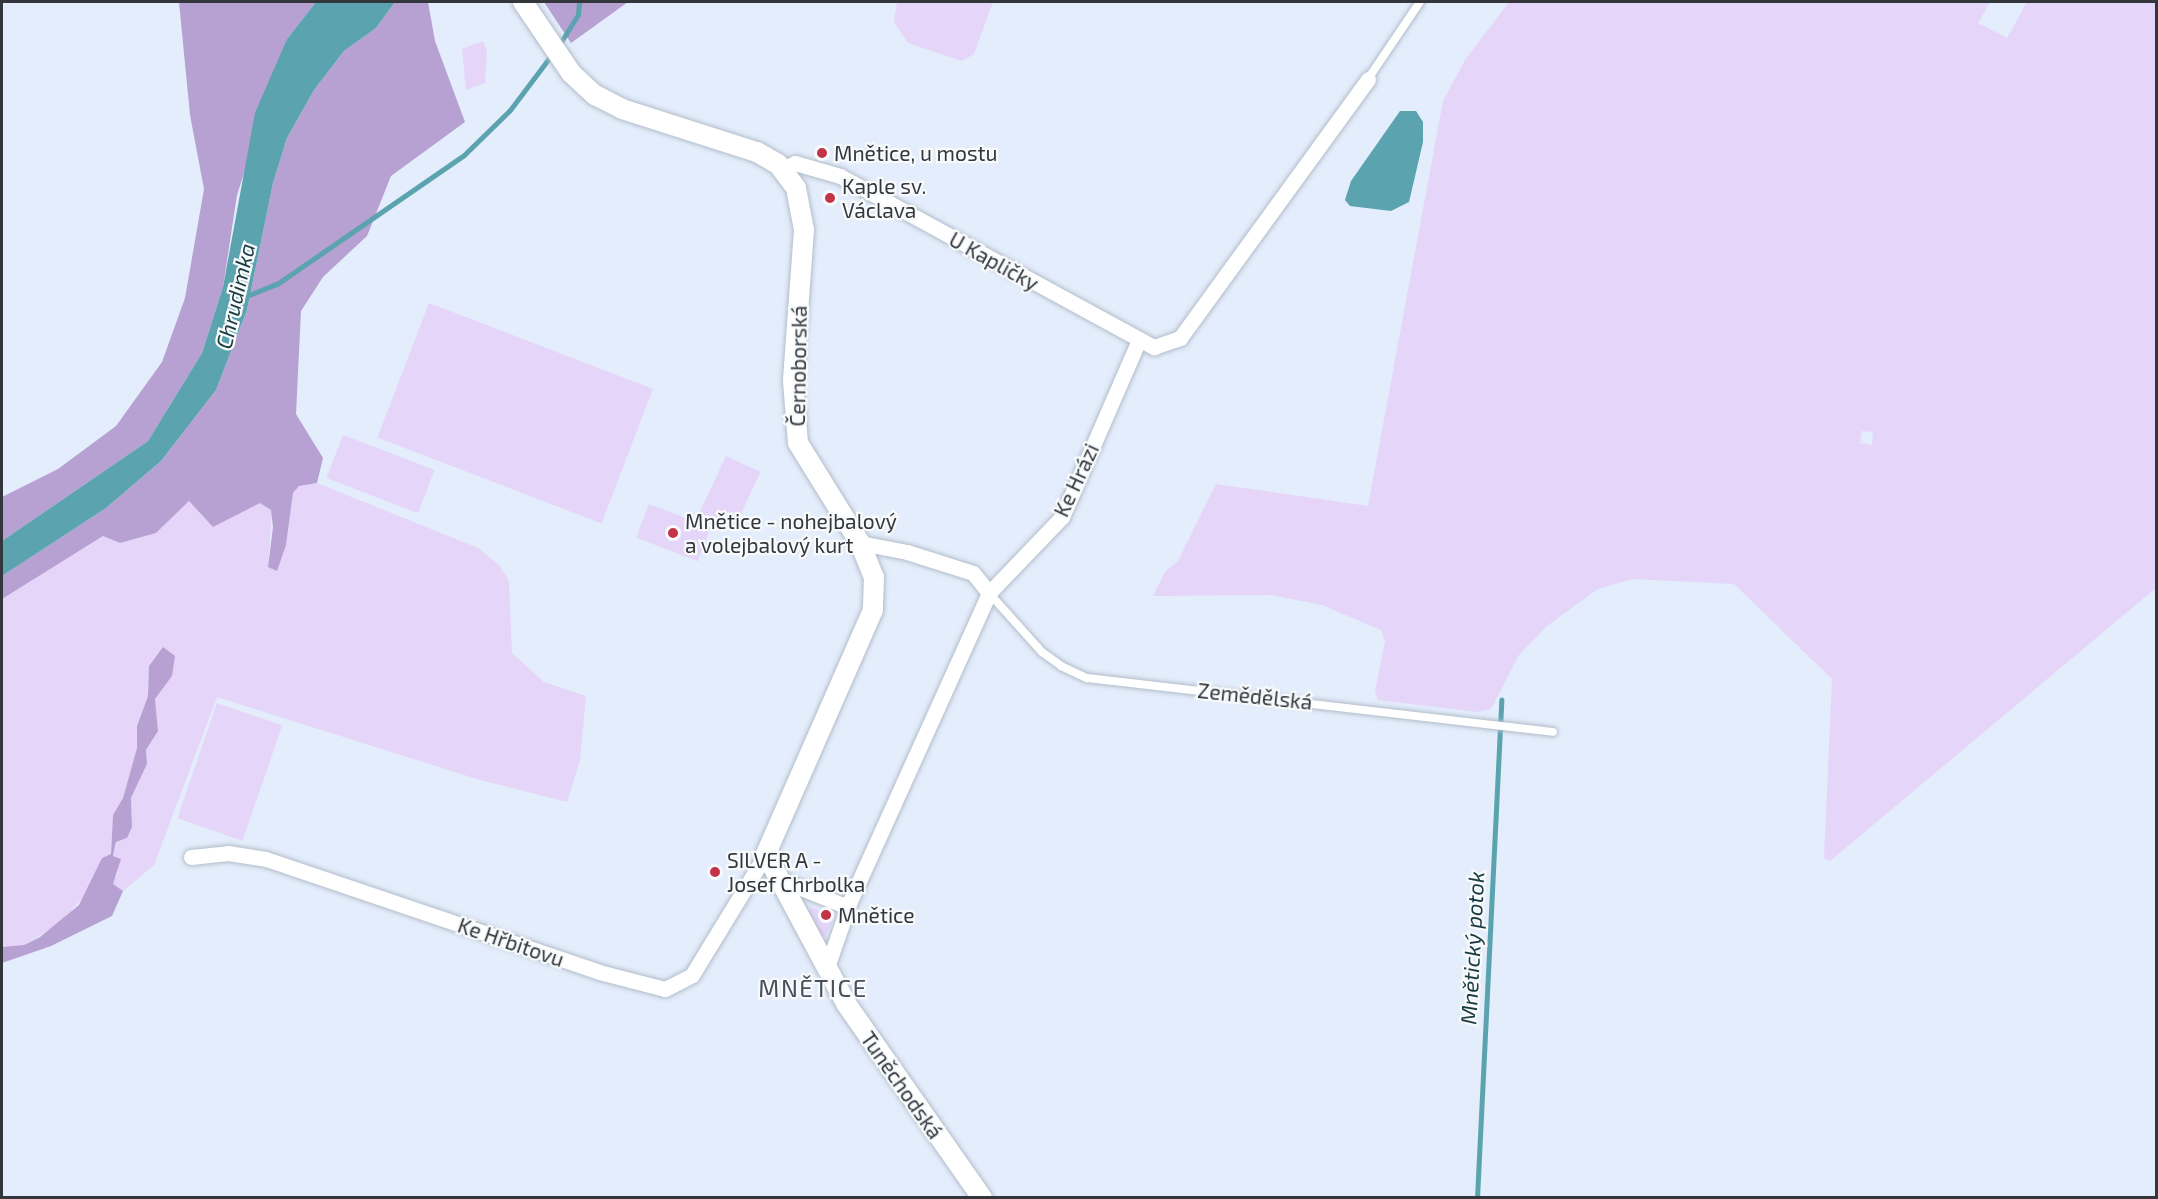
<!DOCTYPE html>
<meta charset="utf-8">
<style>
body{margin:0}
#map{position:relative;width:2158px;height:1199px;overflow:hidden;background:#e3edfb;font-family:"Exo 2",sans-serif}
div>[style]{position:absolute}
.green>*{inset:0;background:#e5d5f9;transform-origin:0 0}
.forest>*{inset:0;background:#b7a0d2}
.water>*{inset:0;background:#5ba3ae}
.stream>*{height:5px;margin:-2.5px;padding:0 2.5px;transform-origin:2.5px;border-radius:2.5px;background:#5ba3ae}
.roads{filter:drop-shadow(0 0 2px #b3bdca) drop-shadow(0 0 2px #b3bdca)}
.service>*{height:8px;margin:-4px;padding:0 4px;transform-origin:4px;border-radius:4px;background:#fff}
.minor>*{height:15px;margin:-7.5px;padding:0 7.5px;transform-origin:7.5px;border-radius:7.5px;background:#fff}
.tertiary>*{height:20px;margin:-10px;padding:0 10px;transform-origin:10px;border-radius:10px;background:#fff}
.dots>*{width:16px;height:16px;translate:-50% -50%;box-sizing:border-box;border:3px solid #f8fafc;border-radius:50%}
span{translate:-50% -50%;white-space:nowrap;text-align:center;line-height:1.15;-webkit-text-stroke:4.5px #f8fafc;paint-order:stroke}
.poi-label{font-size:21px;color:#33373c}
.left{translate:0 -50%;text-align:left}
.street-label{font-size:21px;color:#33373c}
.water-label{font-size:22px;color:#183b40;font-style:italic}
.quarter-label{font-size:24px;color:#464f5a;letter-spacing:1.5px}
.frame{position:absolute;inset:0;border:3px solid #33373c;pointer-events:none}
</style>
<div id="map">
<div class="green">
<div style="clip-path:polygon(897px 2px,993px 2px,974px 54px,962px 61px,908px 43px,894px 22px)"></div>
<div style="clip-path:polygon(evenodd,1509px 2px,1990px 2px,1978px 23px,2007px 38px,2027px 2px,2156px 2px,2156px 588px,1830px 861px,1824px 858px,1832px 679px,1734px 584px,1633px 579px,1598px 589px,1547px 626px,1519px 655px,1491px 709px,1477px 712px,1378px 700px,1375px 691px,1385px 641px,1381px 630px,1322px 605px,1271px 595px,1153px 596px,1165px 572px,1178px 561px,1216px 484px,1368px 506px,1443px 101px,1465px 60px,1509px 2px,1862px 431px,1873px 432px,1872px 445px,1860px 443px,1862px 431px)"></div>
<div style="clip-path:polygon(483px 41px,487px 51px,485px 83px,466px 90px,462px 49px)"></div>
<div style="left:429px;top:303px;width:240px;height:144px;rotate:21deg"></div>
<div style="left:343px;top:435px;width:98px;height:46px;rotate:21deg"></div>
<div style="left:726px;top:456px;width:38px;height:63px;rotate:25deg"></div>
<div style="clip-path:polygon(317px 483px,478px 548px,500px 566px,509px 581px,512px 653px,544px 682px,586px 696px,580px 760px,567px 802px,480px 780px,217px 697px,154px 865px,123px 891px,117px 890px,112px 884px,118px 873px,113px 856px,117px 842px,127px 838px,132px 827px,131px 798px,147px 764px,146px 750px,158px 731px,155px 699px,172px 676px,149px 666px,148px 696px,137px 726px,137px 748px,123px 798px,113px 815px,111px 854px,102px 858px,89px 891px,60px 923px,24px 945px,2px 947px,2px 599px,103px 536px,120px 543px,156px 533px,189px 501px,213px 526px,260px 503px,272px 510px,268px 567px,286px 545px,293px 493px,299px 486px)"></div>
<div style="left:649px;top:504px;width:66px;height:36px;rotate:21deg"></div>
<div style="left:217px;top:703px;width:69px;height:122px;rotate:19deg"></div>
<div style="clip-path:polygon(811px 907px,835px 916px,825px 937px,820px 935px,808px 913px)"></div>
</div>
<div class="forest">
<div style="clip-path:polygon(179px 2px,316px 2px,287px 39px,237px 195px,223px 287px,202px 353px,148px 441px,2px 541px,2px 497px,58px 469px,116px 426px,162px 362px,185px 298px,204px 189px,190px 115px)"></div>
<div style="clip-path:polygon(395px 2px,428px 2px,435px 41px,465px 122px,391px 176px,367px 236px,323px 277px,301px 311px,296px 414px,323px 458px,317px 483px,299px 486px,293px 493px,286px 545px,277px 571px,268px 567px,273px 527px,271px 510px,260px 503px,213px 527px,189px 501px,156px 533px,120px 543px,103px 536px,2px 599px,2px 576px,106px 508px,161px 461px,216px 390px,247px 310px,273px 183px,287px 138px,314px 90px,344px 51px,376px 28px)"></div>
<div style="clip-path:polygon(544px 2px,628px 2px,571px 43px)"></div>
<div style="clip-path:polygon(163px 647px,175px 656px,172px 676px,155px 699px,158px 731px,146px 750px,147px 764px,131px 798px,132px 827px,127px 838px,116px 842px,113px 856px,121px 859px,113px 884px,123px 891px,112px 916px,51px 946px,2px 963px,2px 947px,24px 945px,40px 937px,79px 905px,102px 858px,111px 854px,113px 815px,123px 798px,137px 748px,137px 726px,148px 696px,149px 666px)"></div>
</div>
<div class="water">
<div style="clip-path:polygon(316px 2px,395px 2px,376px 28px,344px 51px,314px 90px,287px 138px,273px 183px,247px 310px,216px 390px,161px 461px,106px 508px,2px 576px,2px 541px,148px 441px,202px 353px,223px 287px,255px 113px,287px 39px)"></div>
<div style="clip-path:polygon(1400px 111px,1416px 111px,1423px 122px,1423px 142px,1409px 202px,1391px 211px,1350px 206px,1345px 200px,1351px 181px)"></div>
</div>
<div class="stream">
<div style="left:559px;top:45px;width:36px;rotate:-58deg"></div>
<div style="left:578px;top:14px;width:12px;rotate:-85deg"></div>
<div style="left:244px;top:297px;width:35px;rotate:-22deg"></div>
<div style="left:277px;top:284px;width:227px;rotate:-34.6deg"></div>
<div style="left:464px;top:155px;width:64px;rotate:-44.4deg"></div>
<div style="left:510px;top:110px;width:71px;rotate:-53deg"></div>
<div style="left:1477px;top:1198px;width:499px;rotate:-87.2deg"></div>
</div>
<div class="roads">
<div class="service">
<div style="left:1368px;top:79px;width:93px;rotate:-56deg"></div>
<div style="left:989px;top:593px;width:79px;rotate:48.1deg"></div>
<div style="left:1042px;top:652px;width:24px;rotate:36deg"></div>
<div style="left:1061px;top:666px;width:29px;rotate:25deg"></div>
<div style="left:1087px;top:678px;width:469px;rotate:6.6deg"></div>
</div>
<div class="minor">
<div style="left:783px;top:169px;width:13px;rotate:-27deg"></div>
<div style="left:795px;top:163px;width:47px;rotate:16.1deg"></div>
<div style="left:840px;top:176px;width:358px;rotate:28.6deg"></div>
<div style="left:1154px;top:347px;width:28px;rotate:-19deg"></div>
<div style="left:1180px;top:338px;width:320px;rotate:-54deg"></div>
<div style="left:860px;top:543px;width:48px;rotate:10.8deg"></div>
<div style="left:907px;top:552px;width:69px;rotate:17.7deg"></div>
<div style="left:973px;top:573px;width:26px;rotate:51deg"></div>
<div style="left:191px;top:857px;width:37px;rotate:-6deg"></div>
<div style="left:228px;top:853px;width:38px;rotate:9deg"></div>
<div style="left:266px;top:859px;width:352px;rotate:18.7deg"></div>
<div style="left:599px;top:972px;width:68px;rotate:14.4deg"></div>
<div style="left:665px;top:989px;width:30px;rotate:-27deg"></div>
<div style="left:692px;top:975px;width:142px;rotate:-58.6deg"></div>
<div style="left:779px;top:879px;width:74px;rotate:22.1deg"></div>
<div style="left:826px;top:970px;width:73px;rotate:-70.8deg"></div>
<div style="left:850px;top:901px;width:338px;rotate:-65.7deg"></div>
<div style="left:989px;top:593px;width:105px;rotate:-46.2deg"></div>
<div style="left:1062px;top:517px;width:193px;rotate:-66.5deg"></div>
</div>
<div class="tertiary">
<div style="left:523px;top:2px;width:86px;rotate:55.9deg"></div>
<div style="left:571px;top:73px;width:33px;rotate:43deg"></div>
<div style="left:595px;top:95px;width:30px;rotate:27deg"></div>
<div style="left:622px;top:109px;width:142px;rotate:17.7deg"></div>
<div style="left:757px;top:152px;width:24px;rotate:30deg"></div>
<div style="left:778px;top:164px;width:30px;rotate:53deg"></div>
<div style="left:796px;top:188px;width:43px;rotate:79.2deg"></div>
<div style="left:804px;top:230px;width:151px;rotate:94.2deg"></div>
<div style="left:793px;top:381px;width:62px;rotate:85.4deg"></div>
<div style="left:798px;top:443px;width:118px;rotate:58.2deg"></div>
<div style="left:860px;top:543px;width:37px;rotate:68deg"></div>
<div style="left:874px;top:577px;width:33px;rotate:92deg"></div>
<div style="left:873px;top:610px;width:266px;rotate:113.7deg"></div>
<div style="left:766px;top:854px;width:171px;rotate:61.8deg"></div>
<div style="left:847px;top:1005px;width:236px;rotate:55deg"></div>
</div>
</div>
<div class="dots">
<div style="left:822px;top:153px;background:#c43449"></div>
<div style="left:830px;top:198px;background:#c43449"></div>
<div style="left:673px;top:533px;background:#c43449"></div>
<div style="left:715px;top:872px;background:#c43449"></div>
<div style="left:826px;top:915px;background:#c43449"></div>
</div>
<div class="poi-label">
<span class="left" style="left:834px;top:153px">Mnětice, u mostu</span>
<span class="left" style="left:842px;top:198px">Kaple sv.<br>Václava</span>
<span class="left" style="left:685px;top:533px">Mnětice - nohejbalový<br>a volejbalový kurt</span>
<span class="left" style="left:727px;top:872px">SILVER A -<br>Josef Chrbolka</span>
<span class="left" style="left:838px;top:915px">Mnětice</span>
</div>
<div class="street-label">
<span style="left:994px;top:261px;rotate:29deg">U Kapličky</span>
<span style="left:798px;top:366px;rotate:-89deg">Černoborská</span>
<span style="left:1076px;top:480px;rotate:-65deg">Ke Hrázi</span>
<span style="left:1255px;top:696px;rotate:6deg">Zemědělská</span>
<span style="left:511px;top:942px;rotate:19deg">Ke Hřbitovu</span>
<span style="left:902px;top:1085px;rotate:55deg">Tuněchodská</span>
</div>
<div class="water-label">
<span style="left:235px;top:296px;rotate:-77deg">Chrudimka</span>
<span style="left:1472px;top:948px;rotate:-87deg">Mnětický potok</span>
</div>
<div class="quarter-label">
<span style="left:813px;top:988px">MNĚTICE</span>
</div>
<div class="frame"></div>
</div>
